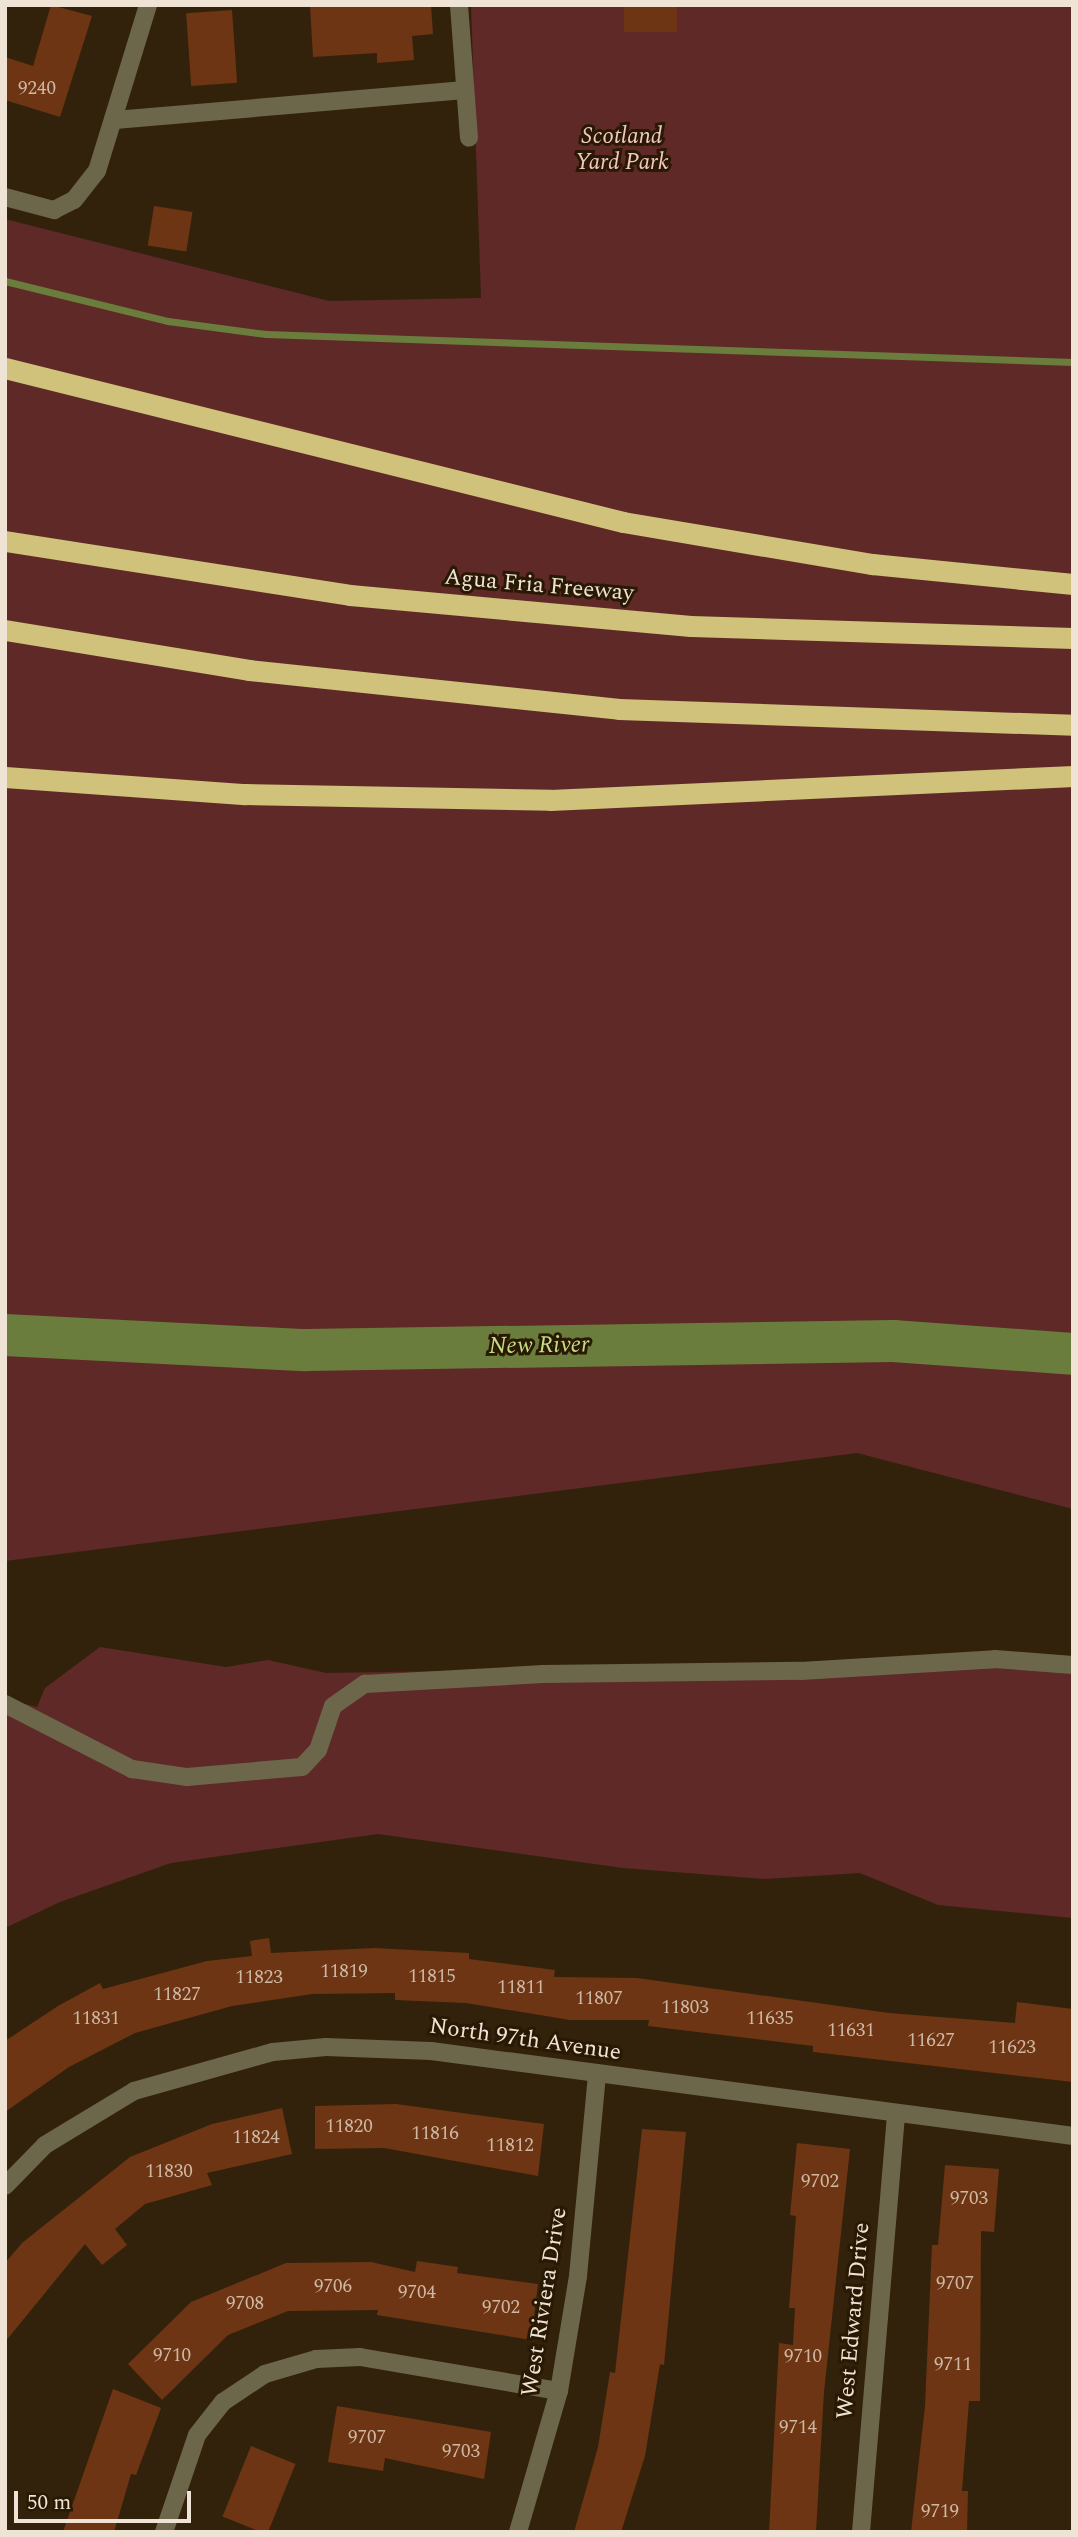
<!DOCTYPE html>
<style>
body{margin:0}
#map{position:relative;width:1078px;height:2537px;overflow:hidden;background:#33220b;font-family:Spectral,serif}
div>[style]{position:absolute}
.green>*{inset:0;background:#5f2927}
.stream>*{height:7px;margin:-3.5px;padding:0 3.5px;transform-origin:3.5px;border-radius:3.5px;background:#6b7d3d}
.river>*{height:42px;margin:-21px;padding:0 21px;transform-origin:21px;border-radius:21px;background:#6b7d3d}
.building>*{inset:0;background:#6d3513;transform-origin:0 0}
.minor>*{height:18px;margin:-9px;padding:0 9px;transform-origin:9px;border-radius:9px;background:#6c674b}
.highway>*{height:21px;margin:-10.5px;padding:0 10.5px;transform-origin:10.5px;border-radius:10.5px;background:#d0c17b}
span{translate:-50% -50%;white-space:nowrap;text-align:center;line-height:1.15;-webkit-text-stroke:6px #291903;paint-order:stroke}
.number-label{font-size:19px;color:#ceb8a4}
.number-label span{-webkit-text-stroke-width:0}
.park-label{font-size:23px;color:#f2c8c4;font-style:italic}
.street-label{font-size:23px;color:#eee3d5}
.water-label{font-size:24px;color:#c3de82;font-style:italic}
.frame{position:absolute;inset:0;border:7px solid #eee3d5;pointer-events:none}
.scale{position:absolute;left:14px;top:2491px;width:177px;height:32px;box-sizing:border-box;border:4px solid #eee3d5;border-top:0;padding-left:9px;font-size:21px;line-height:24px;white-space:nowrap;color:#eee3d5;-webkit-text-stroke:5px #291903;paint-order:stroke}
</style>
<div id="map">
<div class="green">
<div style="clip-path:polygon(471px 5px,1073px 5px,1073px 1509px,857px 1453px,5px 1561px,5px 219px,329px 301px,481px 298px)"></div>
<div style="clip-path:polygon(100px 1647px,226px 1667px,268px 1660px,326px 1673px,976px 1662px,1073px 1666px,1073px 1918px,938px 1905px,860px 1873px,765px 1879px,623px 1868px,378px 1834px,171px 1863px,60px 1902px,5px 1928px,5px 1699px,37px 1707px,45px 1688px)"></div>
</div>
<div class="stream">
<div style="left:5px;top:281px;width:168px;rotate:13.8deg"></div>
<div style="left:168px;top:321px;width:99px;rotate:7.6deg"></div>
<div style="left:266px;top:334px;width:807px;rotate:1.99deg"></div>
</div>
<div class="river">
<div style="left:5px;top:1335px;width:301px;rotate:2.9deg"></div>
<div style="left:306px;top:1350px;width:587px;rotate:-0.88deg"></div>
<div style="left:893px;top:1341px;width:180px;rotate:4.1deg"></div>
</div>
<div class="building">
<div style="clip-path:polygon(51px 5px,92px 16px,60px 117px,5px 100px,5px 57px,33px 66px)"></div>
<div style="clip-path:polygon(310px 5px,431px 5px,433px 34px,412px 36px,414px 60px,377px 63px,377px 53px,313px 57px)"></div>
<div style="left:624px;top:5px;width:53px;height:27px"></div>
<div style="left:232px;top:10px;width:73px;height:46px;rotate:86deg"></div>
<div style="left:154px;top:206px;width:39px;height:40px;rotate:9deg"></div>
<div style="clip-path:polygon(269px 1938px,271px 1953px,374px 1948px,469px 1953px,469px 1959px,555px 1970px,554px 1977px,637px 1978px,889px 2013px,1015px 2023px,1017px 2002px,1073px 2009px,1073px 2082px,813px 2052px,813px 2046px,648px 2026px,649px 2020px,570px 2020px,466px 2003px,395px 2000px,395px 1993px,312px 1994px,232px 2006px,135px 2033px,69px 2067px,5px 2112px,5px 2041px,58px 2006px,100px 1983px,103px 1989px,207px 1961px,252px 1956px,250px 1941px)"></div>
<div style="clip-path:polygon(396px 2104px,544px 2124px,538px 2176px,384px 2148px,315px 2149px,315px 2106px)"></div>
<div style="clip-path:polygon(282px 2108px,292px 2154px,207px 2173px,212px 2185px,145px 2204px,115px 2229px,127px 2245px,102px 2265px,85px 2244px,5px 2342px,5px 2263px,22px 2243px,130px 2157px,212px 2124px)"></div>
<div style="clip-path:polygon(642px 2129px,686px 2132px,664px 2365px,660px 2364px,645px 2456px,621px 2532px,574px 2532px,598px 2447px,610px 2372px,615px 2373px)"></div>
<div style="clip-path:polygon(797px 2143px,850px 2149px,824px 2392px,816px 2532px,769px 2532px,779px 2343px,793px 2345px,795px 2308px,789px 2308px,796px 2216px,790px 2215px)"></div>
<div style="clip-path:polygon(945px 2165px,999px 2169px,994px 2232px,981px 2231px,980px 2401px,969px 2401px,962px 2491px,968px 2491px,967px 2532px,911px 2532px,925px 2406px,932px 2245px,938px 2245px)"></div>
<div style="clip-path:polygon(417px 2261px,458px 2267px,457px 2273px,538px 2284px,531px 2340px,377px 2315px,378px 2310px,288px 2311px,228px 2335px,162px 2400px,128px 2364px,191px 2302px,286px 2263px,371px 2262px,415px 2272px)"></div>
<div style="clip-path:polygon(113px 2389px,161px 2408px,136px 2475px,131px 2474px,114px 2532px,63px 2532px)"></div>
<div style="clip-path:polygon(337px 2406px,491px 2432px,484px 2479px,385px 2458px,383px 2471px,328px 2462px)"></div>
<div style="left:251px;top:2446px;width:48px;height:76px;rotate:22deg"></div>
</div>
<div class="minor">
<div style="left:459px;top:5px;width:133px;rotate:85.7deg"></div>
<div style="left:115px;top:120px;width:351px;rotate:-4.9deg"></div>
<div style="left:5px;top:197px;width:51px;rotate:14.9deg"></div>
<div style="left:54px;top:210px;width:22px;rotate:-27deg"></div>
<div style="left:74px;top:200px;width:37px;rotate:-52deg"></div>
<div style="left:97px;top:171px;width:174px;rotate:-72.9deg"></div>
<div style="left:5px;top:1704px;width:143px;rotate:27.1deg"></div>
<div style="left:132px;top:1769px;width:56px;rotate:8.3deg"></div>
<div style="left:187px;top:1777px;width:115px;rotate:-5deg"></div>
<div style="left:302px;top:1767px;width:23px;rotate:-47deg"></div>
<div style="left:318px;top:1750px;width:46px;rotate:-71.2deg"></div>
<div style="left:333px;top:1706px;width:39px;rotate:-35deg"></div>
<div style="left:365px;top:1684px;width:178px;rotate:-3.2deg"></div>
<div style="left:543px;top:1674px;width:258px;rotate:-0.7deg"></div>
<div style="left:801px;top:1671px;width:194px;rotate:-3.5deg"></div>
<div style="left:995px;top:1659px;width:78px;rotate:4.4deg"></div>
<div style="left:5px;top:2186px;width:57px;rotate:-45.7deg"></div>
<div style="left:45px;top:2145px;width:104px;rotate:-31.2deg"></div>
<div style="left:134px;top:2091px;width:144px;rotate:-15.7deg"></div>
<div style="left:273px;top:2052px;width:53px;rotate:-5.4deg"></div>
<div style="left:326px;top:2047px;width:105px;rotate:2.2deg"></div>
<div style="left:431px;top:2051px;width:648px;rotate:7.54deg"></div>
<div style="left:164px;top:2532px;width:102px;rotate:-71.2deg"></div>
<div style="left:197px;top:2435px;width:42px;rotate:-51.8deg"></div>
<div style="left:223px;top:2402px;width:50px;rotate:-33.7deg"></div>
<div style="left:265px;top:2374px;width:53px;rotate:-16.4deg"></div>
<div style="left:316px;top:2359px;width:44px;rotate:-2.6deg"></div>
<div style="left:360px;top:2357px;width:202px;rotate:9.7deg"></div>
<div style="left:518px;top:2532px;width:147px;rotate:-73.8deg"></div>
<div style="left:559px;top:2391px;width:117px;rotate:-80.6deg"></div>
<div style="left:578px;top:2276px;width:203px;rotate:-84.6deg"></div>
<div style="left:861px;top:2532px;width:419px;rotate:-85.2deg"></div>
</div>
<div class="highway">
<div style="left:5px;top:368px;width:637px;rotate:13.99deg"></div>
<div style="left:623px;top:522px;width:253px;rotate:9.6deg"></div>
<div style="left:872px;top:564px;width:202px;rotate:5.7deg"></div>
<div style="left:5px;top:541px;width:349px;rotate:8.9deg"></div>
<div style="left:350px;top:595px;width:342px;rotate:5.2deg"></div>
<div style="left:691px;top:626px;width:382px;rotate:1.8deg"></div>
<div style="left:5px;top:630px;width:247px;rotate:9.3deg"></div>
<div style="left:249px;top:670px;width:372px;rotate:6deg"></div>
<div style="left:619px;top:709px;width:454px;rotate:2deg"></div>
<div style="left:5px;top:777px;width:241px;rotate:4.1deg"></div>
<div style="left:245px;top:794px;width:305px;rotate:1.1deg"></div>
<div style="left:550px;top:800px;width:524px;rotate:-2.63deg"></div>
</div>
<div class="number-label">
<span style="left:37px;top:89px">9240</span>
<span style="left:344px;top:1972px">11819</span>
<span style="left:432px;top:1977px">11815</span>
<span style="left:259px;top:1978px">11823</span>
<span style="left:521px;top:1988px">11811</span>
<span style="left:177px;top:1995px">11827</span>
<span style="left:599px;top:1999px">11807</span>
<span style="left:685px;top:2008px">11803</span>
<span style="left:96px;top:2019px">11831</span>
<span style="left:770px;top:2019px">11635</span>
<span style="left:851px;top:2031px">11631</span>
<span style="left:931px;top:2041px">11627</span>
<span style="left:1012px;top:2048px">11623</span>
<span style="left:349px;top:2127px">11820</span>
<span style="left:435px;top:2134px">11816</span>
<span style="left:256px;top:2138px">11824</span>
<span style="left:510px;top:2146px">11812</span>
<span style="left:169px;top:2172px">11830</span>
<span style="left:820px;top:2182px">9702</span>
<span style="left:969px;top:2199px">9703</span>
<span style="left:955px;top:2284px">9707</span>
<span style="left:333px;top:2287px">9706</span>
<span style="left:417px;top:2293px">9704</span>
<span style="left:245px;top:2304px">9708</span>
<span style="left:501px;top:2308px">9702</span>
<span style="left:172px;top:2356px">9710</span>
<span style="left:803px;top:2357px">9710</span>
<span style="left:953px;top:2365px">9711</span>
<span style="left:798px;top:2428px">9714</span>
<span style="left:367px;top:2438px">9707</span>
<span style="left:461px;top:2452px">9703</span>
<span style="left:940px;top:2512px">9719</span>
</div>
<div class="park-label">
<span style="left:622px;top:150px">Scotland<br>Yard Park</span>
</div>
<div class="street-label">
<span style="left:539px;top:586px;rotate:5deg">Agua Fria Freeway</span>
<span style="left:525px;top:2040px;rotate:8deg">North 97th Avenue</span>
<span style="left:545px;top:2302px;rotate:-81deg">West Riviera Drive</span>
<span style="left:854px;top:2321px;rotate:-85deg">West Edward Drive</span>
</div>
<div class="water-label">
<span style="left:539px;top:1346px;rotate:-1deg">New River</span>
</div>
<div class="frame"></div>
<div class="scale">50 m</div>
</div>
